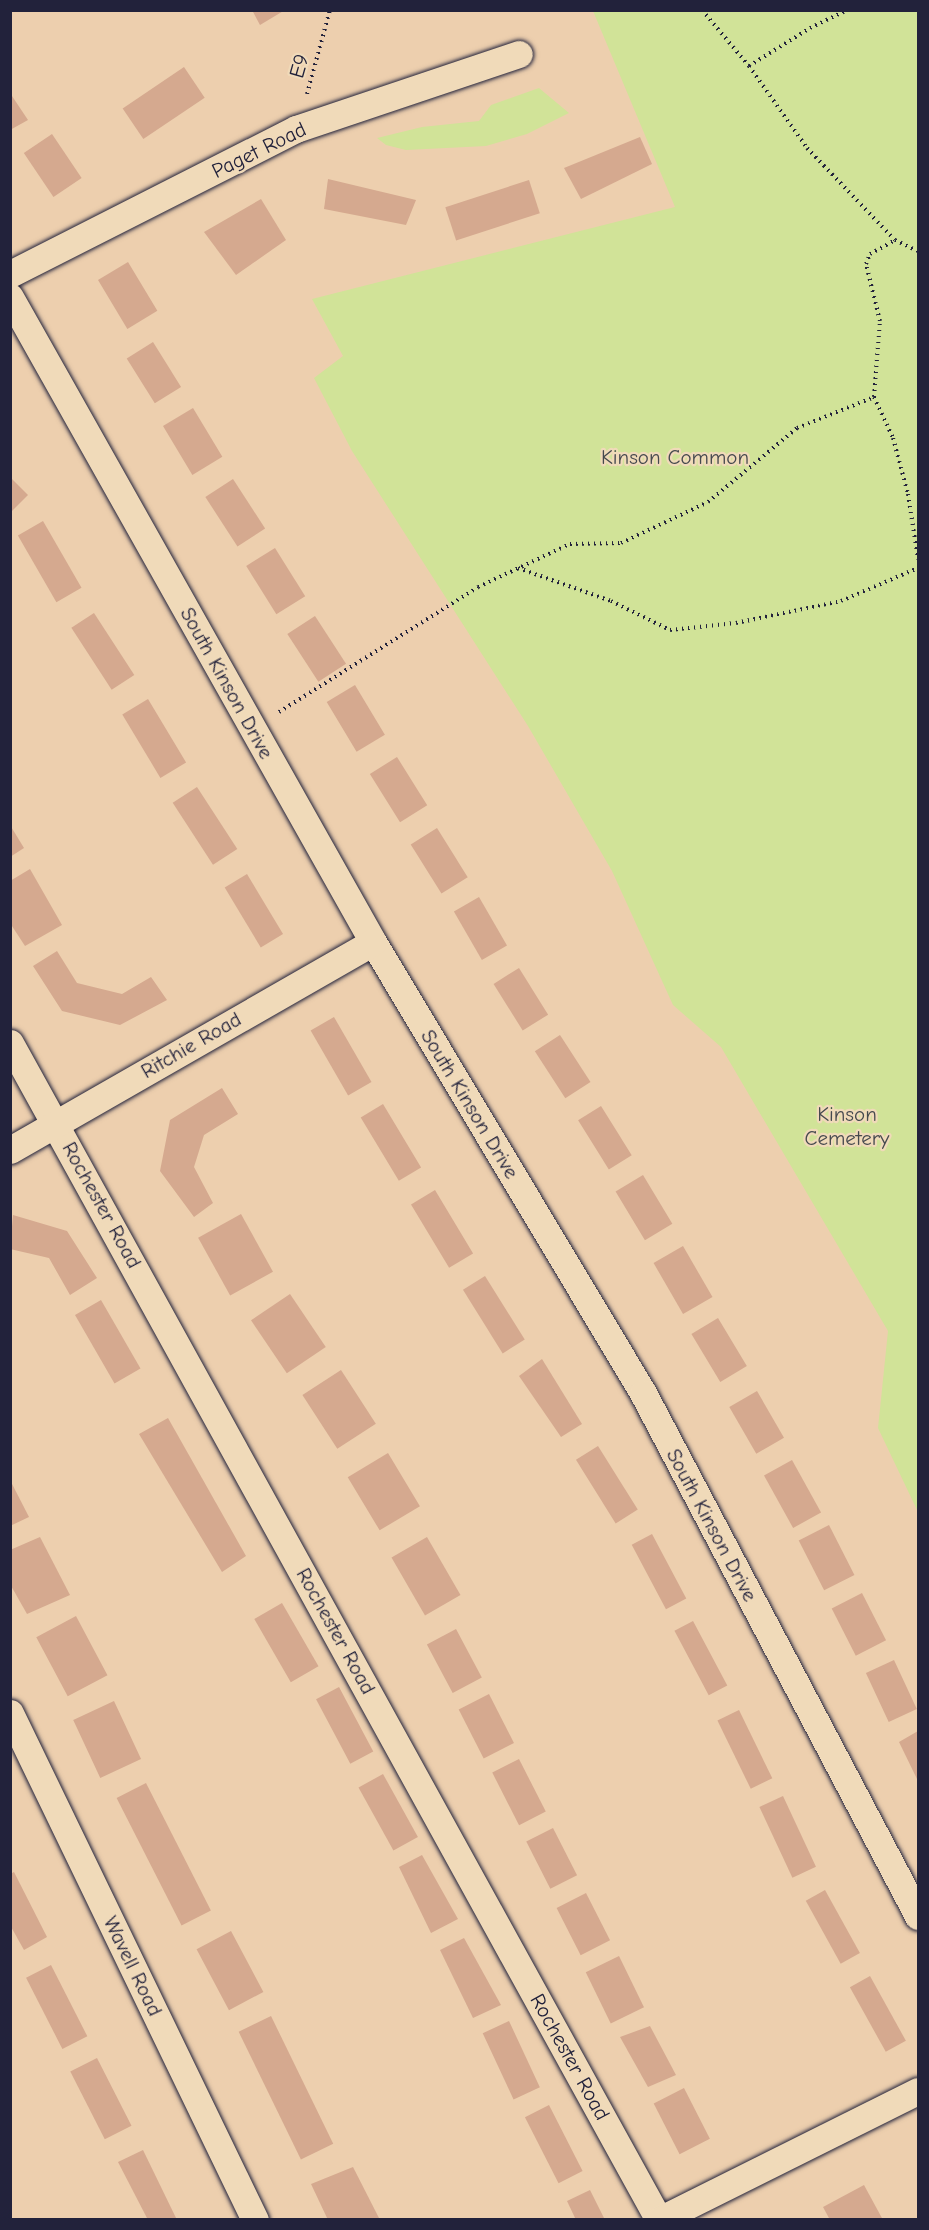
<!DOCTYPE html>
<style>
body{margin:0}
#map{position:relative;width:929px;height:2230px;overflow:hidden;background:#edcfae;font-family:"Comic Neue",sans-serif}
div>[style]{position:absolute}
.green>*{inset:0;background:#d1e398}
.building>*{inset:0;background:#d5a98f;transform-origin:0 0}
.path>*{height:4px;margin-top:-2px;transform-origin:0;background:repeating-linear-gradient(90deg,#22223b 0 1.5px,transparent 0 6px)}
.roads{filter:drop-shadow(0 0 2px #22223b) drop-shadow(0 0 2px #22223b)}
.street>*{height:27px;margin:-13.5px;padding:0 13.5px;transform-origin:13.5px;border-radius:13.5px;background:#f0dab9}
span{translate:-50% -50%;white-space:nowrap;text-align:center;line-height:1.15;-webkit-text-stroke:4.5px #f0dab9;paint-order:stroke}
.street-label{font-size:21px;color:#22223b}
.park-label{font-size:21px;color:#45494e}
.frame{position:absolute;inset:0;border:12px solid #22223b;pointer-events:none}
</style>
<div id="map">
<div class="green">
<div style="clip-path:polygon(593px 11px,918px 11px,918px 1512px,878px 1428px,888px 1331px,721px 1047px,673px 1005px,612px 871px,528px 726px,352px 451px,314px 378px,343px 356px,312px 299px,675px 207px)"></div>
<div style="clip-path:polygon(539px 88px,569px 113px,527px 134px,486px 146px,406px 150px,386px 145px,377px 138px,422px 127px,479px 121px,491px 105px)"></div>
</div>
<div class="building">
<div style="clip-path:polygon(252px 10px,285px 10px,260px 25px)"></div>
<div style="left:184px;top:67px;width:37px;height:74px;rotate:56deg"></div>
<div style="clip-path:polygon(10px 93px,28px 120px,10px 130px)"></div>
<div style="left:52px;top:134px;width:53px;height:34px;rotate:56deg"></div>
<div style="clip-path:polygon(640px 137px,652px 164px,581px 199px,564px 168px)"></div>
<div style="clip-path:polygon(328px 179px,416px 200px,406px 225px,324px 209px)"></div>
<div style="left:529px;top:180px;width:35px;height:88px;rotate:72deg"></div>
<div style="clip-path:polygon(261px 199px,286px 240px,236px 275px,204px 232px)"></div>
<div style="left:128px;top:262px;width:57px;height:35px;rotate:59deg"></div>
<div style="left:153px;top:342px;width:53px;height:31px;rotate:58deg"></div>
<div style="left:193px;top:408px;width:57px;height:35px;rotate:59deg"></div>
<div style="clip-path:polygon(10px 477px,28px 495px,10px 513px)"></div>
<div style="left:233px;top:479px;width:59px;height:33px;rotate:57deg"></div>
<div style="left:43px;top:521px;width:77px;height:29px;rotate:60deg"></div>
<div style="left:275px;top:548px;width:57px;height:34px;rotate:58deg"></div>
<div style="left:94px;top:613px;width:74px;height:27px;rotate:57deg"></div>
<div style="left:315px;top:616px;width:57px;height:33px;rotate:57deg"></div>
<div style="left:355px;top:685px;width:58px;height:33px;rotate:59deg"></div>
<div style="left:148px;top:699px;width:74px;height:30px;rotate:59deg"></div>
<div style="left:397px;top:757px;width:57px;height:32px;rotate:58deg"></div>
<div style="left:197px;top:787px;width:74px;height:29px;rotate:57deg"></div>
<div style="clip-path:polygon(10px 825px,24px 848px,10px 857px)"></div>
<div style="left:437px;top:828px;width:58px;height:31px;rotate:58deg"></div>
<div style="clip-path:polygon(30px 869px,62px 925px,25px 946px,10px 923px,10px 881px)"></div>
<div style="left:247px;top:874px;width:70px;height:26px;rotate:59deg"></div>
<div style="left:479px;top:897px;width:56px;height:29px;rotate:60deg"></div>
<div style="clip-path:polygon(57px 951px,77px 983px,122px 994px,151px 977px,167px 1000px,120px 1025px,62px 1011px,33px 966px)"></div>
<div style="left:519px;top:968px;width:55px;height:30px;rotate:58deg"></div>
<div style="left:334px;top:1017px;width:75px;height:27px;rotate:60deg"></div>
<div style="left:560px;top:1035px;width:56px;height:30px;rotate:57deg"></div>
<div style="clip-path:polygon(222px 1088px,238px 1114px,204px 1135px,194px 1167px,213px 1203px,194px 1217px,160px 1171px,170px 1120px)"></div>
<div style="left:383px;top:1104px;width:74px;height:26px;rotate:59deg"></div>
<div style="left:601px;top:1106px;width:58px;height:27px;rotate:58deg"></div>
<div style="left:643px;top:1175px;width:57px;height:32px;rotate:59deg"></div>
<div style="left:435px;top:1190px;width:74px;height:28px;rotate:59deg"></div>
<div style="left:241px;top:1214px;width:66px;height:49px;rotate:61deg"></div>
<div style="clip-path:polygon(13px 1215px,67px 1231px,97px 1278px,70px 1295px,49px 1258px,10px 1249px)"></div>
<div style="left:683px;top:1246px;width:59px;height:34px;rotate:60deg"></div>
<div style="left:485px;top:1276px;width:75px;height:26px;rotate:58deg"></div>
<div style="left:290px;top:1294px;width:64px;height:47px;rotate:56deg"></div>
<div style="left:101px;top:1300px;width:79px;height:30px;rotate:60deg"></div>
<div style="left:718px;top:1318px;width:56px;height:31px;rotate:59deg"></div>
<div style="clip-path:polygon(542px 1359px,582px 1424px,561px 1437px,519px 1376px)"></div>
<div style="left:341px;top:1370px;width:64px;height:46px;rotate:57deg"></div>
<div style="left:757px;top:1391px;width:54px;height:32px;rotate:60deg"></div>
<div style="clip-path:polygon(168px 1418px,246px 1556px,222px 1572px,139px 1434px)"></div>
<div style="left:598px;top:1446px;width:75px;height:26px;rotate:58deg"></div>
<div style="left:388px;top:1453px;width:62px;height:47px;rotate:59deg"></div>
<div style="left:792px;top:1460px;width:60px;height:32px;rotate:61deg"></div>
<div style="clip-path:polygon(10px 1480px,29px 1517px,10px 1526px)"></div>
<div style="left:829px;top:1525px;width:56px;height:34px;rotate:63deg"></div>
<div style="left:652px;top:1534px;width:73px;height:23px;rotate:62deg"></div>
<div style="clip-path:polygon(40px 1537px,70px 1595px,27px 1614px,10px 1584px,10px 1550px)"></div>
<div style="left:427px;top:1537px;width:67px;height:41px;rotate:60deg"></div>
<div style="left:862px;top:1593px;width:53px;height:34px;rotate:63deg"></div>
<div style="left:282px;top:1603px;width:73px;height:32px;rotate:60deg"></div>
<div style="left:76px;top:1616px;width:67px;height:45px;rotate:62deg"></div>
<div style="left:693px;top:1621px;width:73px;height:21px;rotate:62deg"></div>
<div style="left:456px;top:1629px;width:55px;height:33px;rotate:62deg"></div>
<div style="left:894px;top:1660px;width:54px;height:31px;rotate:65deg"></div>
<div style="left:339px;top:1687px;width:73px;height:26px;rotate:62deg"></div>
<div style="left:489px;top:1694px;width:55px;height:34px;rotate:63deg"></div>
<div style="left:114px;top:1701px;width:64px;height:45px;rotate:65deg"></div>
<div style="left:739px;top:1710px;width:76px;height:24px;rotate:64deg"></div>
<div style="clip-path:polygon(918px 1731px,918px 1781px,899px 1742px)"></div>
<div style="left:519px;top:1759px;width:59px;height:30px;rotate:63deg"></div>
<div style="left:383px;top:1774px;width:72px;height:28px;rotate:61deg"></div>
<div style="left:146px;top:1783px;width:143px;height:33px;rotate:63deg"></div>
<div style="left:783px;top:1796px;width:78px;height:26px;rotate:65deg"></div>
<div style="left:553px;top:1828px;width:53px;height:30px;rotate:63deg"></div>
<div style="clip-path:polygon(422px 1855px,458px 1919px,431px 1933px,399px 1867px)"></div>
<div style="clip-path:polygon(14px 1872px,47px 1937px,24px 1950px,10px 1925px,10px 1874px)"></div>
<div style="left:825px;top:1890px;width:72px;height:22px;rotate:61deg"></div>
<div style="left:586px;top:1893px;width:53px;height:33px;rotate:63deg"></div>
<div style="left:231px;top:1931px;width:69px;height:39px;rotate:62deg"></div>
<div style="clip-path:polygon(464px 1938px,501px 2005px,473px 2018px,440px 1950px)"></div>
<div style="left:619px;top:1956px;width:57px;height:37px;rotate:64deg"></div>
<div style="left:51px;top:1965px;width:80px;height:28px;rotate:63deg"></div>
<div style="left:870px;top:1976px;width:74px;height:23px;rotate:61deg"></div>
<div style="left:271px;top:2016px;width:142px;height:36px;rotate:64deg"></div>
<div style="left:509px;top:2021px;width:73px;height:29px;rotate:65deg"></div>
<div style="clip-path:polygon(650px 2026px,676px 2075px,648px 2087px,620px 2037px)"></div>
<div style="left:97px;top:2058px;width:76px;height:30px;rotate:63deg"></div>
<div style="left:684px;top:2088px;width:57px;height:34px;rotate:63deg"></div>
<div style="left:549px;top:2105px;width:74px;height:27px;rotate:63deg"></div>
<div style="clip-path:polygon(143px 2150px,177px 2220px,148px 2220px,118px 2162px)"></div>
<div style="clip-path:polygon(353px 2167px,380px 2220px,328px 2220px,311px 2184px)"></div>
<div style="clip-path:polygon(864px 2185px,883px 2220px,830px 2220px,823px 2207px)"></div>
<div style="clip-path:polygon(590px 2190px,605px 2220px,576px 2220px,567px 2201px)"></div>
</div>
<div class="path">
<div style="left:702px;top:10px;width:73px;rotate:50deg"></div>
<div style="left:749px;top:66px;width:100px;rotate:54.7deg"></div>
<div style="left:807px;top:148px;width:127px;rotate:46.3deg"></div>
<div style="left:895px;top:240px;width:25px;rotate:26deg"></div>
<div style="left:749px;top:66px;width:72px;rotate:-31.9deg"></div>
<div style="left:810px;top:28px;width:41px;rotate:-25.9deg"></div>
<div style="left:307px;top:94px;width:87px;rotate:-74.7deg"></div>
<div style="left:874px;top:397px;width:76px;rotate:-85.5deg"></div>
<div style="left:880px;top:321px;width:59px;rotate:-103.8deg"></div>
<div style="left:866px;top:264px;width:11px;rotate:-68deg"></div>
<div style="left:870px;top:254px;width:29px;rotate:-29deg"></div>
<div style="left:518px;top:568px;width:99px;rotate:19.5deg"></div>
<div style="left:611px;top:601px;width:66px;rotate:26.2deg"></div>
<div style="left:670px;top:630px;width:66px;rotate:-6.1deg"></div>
<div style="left:736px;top:623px;width:107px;rotate:-11.8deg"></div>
<div style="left:841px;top:601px;width:84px;rotate:-23.2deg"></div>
<div style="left:279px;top:712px;width:235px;rotate:-32.1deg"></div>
<div style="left:478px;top:587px;width:102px;rotate:-25.1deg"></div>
<div style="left:570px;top:544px;width:51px;rotate:-1.1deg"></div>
<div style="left:621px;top:543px;width:96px;rotate:-25.2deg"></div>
<div style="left:708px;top:502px;width:116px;rotate:-39.7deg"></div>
<div style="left:797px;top:428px;width:83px;rotate:-21.9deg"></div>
<div style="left:874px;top:397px;width:45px;rotate:65.1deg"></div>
<div style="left:893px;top:438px;width:58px;rotate:75deg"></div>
<div style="left:908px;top:494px;width:66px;rotate:81.3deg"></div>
</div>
<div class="roads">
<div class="street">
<div style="left:10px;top:274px;width:321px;rotate:-26.9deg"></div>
<div style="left:296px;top:129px;width:235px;rotate:-18.6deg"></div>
<div style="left:10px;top:297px;width:740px;rotate:60.63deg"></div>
<div style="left:373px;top:942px;width:526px;rotate:59.09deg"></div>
<div style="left:643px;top:1393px;width:591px;rotate:62.26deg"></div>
<div style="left:10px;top:1043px;width:1344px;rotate:61.13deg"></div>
<div style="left:10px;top:1150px;width:418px;rotate:-29.8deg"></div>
<div style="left:10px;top:1713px;width:563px;rotate:64.21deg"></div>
<div style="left:659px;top:2220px;width:289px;rotate:-26.5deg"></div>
</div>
</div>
<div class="street-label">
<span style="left:299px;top:66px;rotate:-74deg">E9</span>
<span style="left:259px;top:150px;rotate:-26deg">Paget Road</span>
<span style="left:227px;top:683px;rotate:61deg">South Kinson Drive</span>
<span style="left:191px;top:1045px;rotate:-30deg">Ritchie Road</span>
<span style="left:470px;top:1104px;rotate:59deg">South Kinson Drive</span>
<span style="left:102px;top:1205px;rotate:61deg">Rochester Road</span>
<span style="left:712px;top:1525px;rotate:62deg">South Kinson Drive</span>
<span style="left:336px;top:1631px;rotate:61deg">Rochester Road</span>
<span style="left:133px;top:1966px;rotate:64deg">Wavell Road</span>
<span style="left:570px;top:2057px;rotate:61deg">Rochester Road</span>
</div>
<div class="park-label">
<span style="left:675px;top:457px">Kinson Common</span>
<span style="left:847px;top:1126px">Kinson<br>Cemetery</span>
</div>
<div class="frame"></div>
</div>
